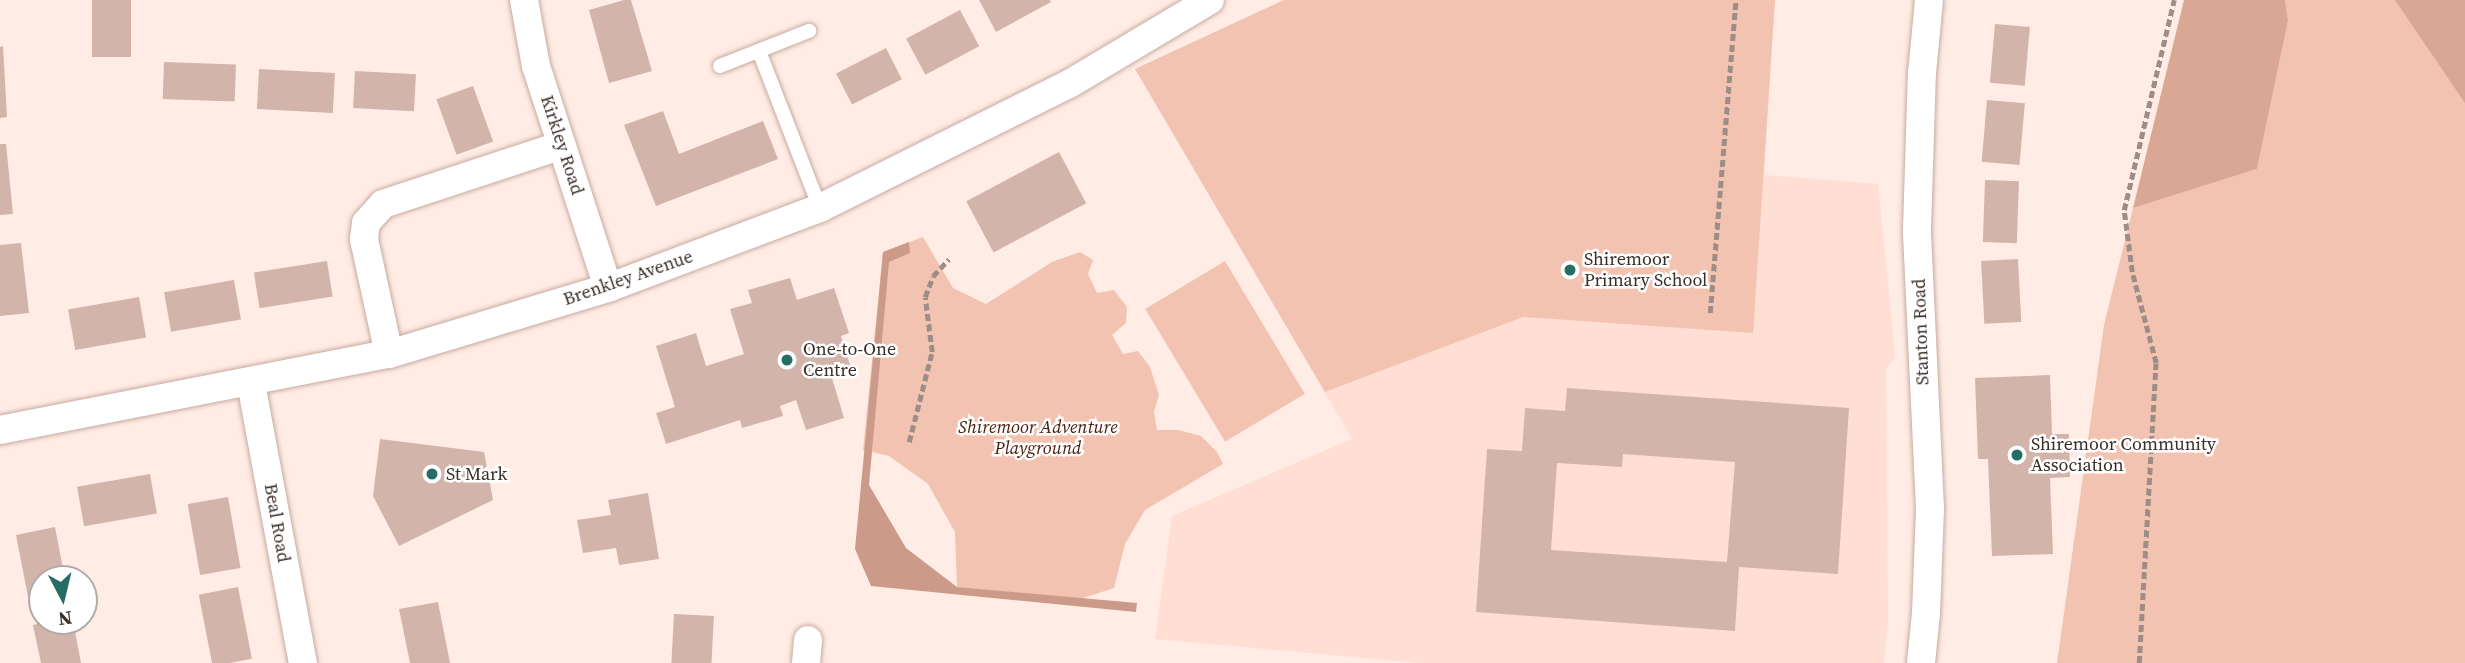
<!DOCTYPE html>
<style>
body{margin:0}
#map{position:relative;width:2465px;height:663px;overflow:hidden;background:#ffece5;font-family:"Source Serif 4",serif}
div>[style]{position:absolute}
.built>*{inset:0;background:#ffdfd4}
.green>*{inset:0;background:#f2c3b1;transform-origin:0 0}
.forest>*{inset:0;background:#d9a794}
.water>*{inset:0;background:#cc9a88}
.building>*{inset:0;background:#d2b4aa;transform-origin:0 0}
.path>*{height:4.5px;margin-top:-2.25px;transform-origin:0;background:repeating-linear-gradient(90deg,#9c8d87 0 7px,transparent 0 10.5px)}
.roads{filter:drop-shadow(0 0 2px #c8aaa0) drop-shadow(0 0 2px #c8aaa0)}
.service>*{height:14px;margin:-7px;padding:0 7px;transform-origin:7px;border-radius:7px;background:#fff}
.minor>*{height:28px;margin:-14px;padding:0 14px;transform-origin:14px;border-radius:14px;background:#fff}
.dots>*{width:19px;height:19px;translate:-50% -50%;box-sizing:border-box;border:4px solid #fff;border-radius:50%}
span{translate:-50% -50%;white-space:nowrap;text-align:center;line-height:1.15;-webkit-text-stroke:5px #fff;paint-order:stroke}
.street-label{font-size:18px;color:#392e29}
.poi-label{font-size:18px;color:#392e29}
.left{translate:0 -50%;text-align:left}
.park-label{font-size:18px;color:#4a1b09;font-style:italic}
.north{position:absolute;left:28px;top:565px;width:70px;height:70px;box-sizing:border-box;background:#fff;border:2px solid #b0aba9;border-radius:50%;rotate:173deg;font-size:19px;font-weight:700;line-height:28px;text-align:center;color:#392e29}
.north::after{content:'';display:block;margin:auto;width:24px;height:32px;background:#266e65;clip-path:polygon(50% 0,100% 100%,50% 72%,0 100%)}
</style>
<div id="map">
<div class="built">
<div style="clip-path:polygon(1284px 0,1775px 0,1764px 175px,1878px 184px,1895px 357px,1886px 370px,1888px 619px,1884px 663px,1420px 663px,1155px 639px,1172px 516px,1352px 439px,1135px 69px)"></div>
</div>
<div class="green">
<div style="clip-path:polygon(1284px 0,1775px 0,1753px 333px,1523px 317px,1325px 392px,1135px 69px)"></div>
<div style="clip-path:polygon(2285px 0,2396px 0,2465px 99px,2465px 663px,2057px 663px,2104px 325px,2133px 208px,2257px 169px,2288px 21px)"></div>
<div style="clip-path:polygon(923px 237px,953px 288px,986px 304px,1052px 262px,1080px 252px,1093px 260px,1088px 274px,1097px 293px,1114px 290px,1127px 307px,1126px 323px,1112px 335px,1123px 354px,1138px 351px,1150px 367px,1159px 395px,1154px 412px,1157px 430px,1178px 430px,1201px 436px,1217px 452px,1223px 464px,1145px 510px,1125px 544px,1114px 588px,1080px 599px,957px 587px,955px 532px,928px 484px,889px 456px,863px 450px,883px 252px)"></div>
<div style="left:1225px;top:261px;width:155px;height:93px;rotate:59deg"></div>
</div>
<div class="forest">
<div style="clip-path:polygon(2184px 0,2285px 0,2288px 21px,2257px 169px,2133px 208px)"></div>
<div style="clip-path:polygon(2395px 0,2465px 0,2465px 103px)"></div>
</div>
<div class="water">
<div style="clip-path:polygon(909px 242px,910px 253px,889px 262px,869px 485px,906px 548px,957px 587px,1137px 603px,1136px 612px,871px 586px,855px 549px,883px 252px)"></div>
</div>
<div class="building">
<div style="left:92px;top:0;width:39px;height:57px"></div>
<div style="clip-path:polygon(624px 0,631px 0,652px 71px,609px 83px,589px 10px)"></div>
<div style="clip-path:polygon(979px 0,1050px 0,1051px 2px,996px 32px)"></div>
<div style="left:960px;top:10px;width:41px;height:61px;rotate:62deg"></div>
<div style="left:1995px;top:24px;width:35px;height:59px;rotate:5deg"></div>
<div style="clip-path:polygon(3px 46px,7px 117px,0 118px,0 47px)"></div>
<div style="left:886px;top:48px;width:35px;height:56px;rotate:63deg"></div>
<div style="left:164px;top:62px;width:72px;height:37px;rotate:2deg"></div>
<div style="left:259px;top:69px;width:76px;height:40px;rotate:3deg"></div>
<div style="left:355px;top:71px;width:61px;height:37px;rotate:3deg"></div>
<div style="left:473px;top:86px;width:59px;height:39px;rotate:70deg"></div>
<div style="left:1987px;top:100px;width:38px;height:62px;rotate:5deg"></div>
<div style="clip-path:polygon(663px 111px,679px 154px,763px 121px,778px 159px,656px 206px,624px 125px)"></div>
<div style="clip-path:polygon(0 144px,6px 144px,13px 214px,0 215px)"></div>
<div style="left:1059px;top:152px;width:58px;height:105px;rotate:62deg"></div>
<div style="left:1985px;top:180px;width:34px;height:62px;rotate:2deg"></div>
<div style="clip-path:polygon(21px 243px,29px 313px,0 316px,0 245px)"></div>
<div style="left:2018px;top:259px;width:63px;height:37px;rotate:87deg"></div>
<div style="left:327px;top:261px;width:36px;height:74px;rotate:81deg"></div>
<div style="clip-path:polygon(790px 278px,797px 300px,834px 288px,849px 333px,841px 336px,852px 372px,832px 378px,844px 418px,806px 430px,796px 400px,780px 406px,783px 416px,742px 428px,740px 420px,666px 444px,656px 413px,675px 407px,656px 346px,696px 333px,706px 366px,744px 354px,730px 309px,752px 303px,748px 290px)"></div>
<div style="left:234px;top:280px;width:40px;height:71px;rotate:80deg"></div>
<div style="left:139px;top:297px;width:41px;height:72px;rotate:80deg"></div>
<div style="clip-path:polygon(2050px 375px,2052px 434px,2069px 434px,2070px 477px,2050px 478px,2053px 554px,1992px 556px,1988px 459px,1978px 459px,1975px 378px)"></div>
<div style="clip-path:polygon(evenodd,1567px 388px,1849px 408px,1838px 574px,1739px 567px,1735px 631px,1476px 612px,1487px 449px,1522px 451px,1525px 408px,1565px 411px,1567px 388px,1623px 454px,1735px 462px,1727px 562px,1551px 550px,1557px 463px,1622px 467px,1623px 454px)"></div>
<div style="clip-path:polygon(380px 439px,484px 452px,493px 500px,399px 546px,373px 496px)"></div>
<div style="left:150px;top:474px;width:40px;height:74px;rotate:80deg"></div>
<div style="clip-path:polygon(648px 493px,659px 559px,619px 565px,616px 548px,583px 553px,577px 520px,611px 515px,608px 500px)"></div>
<div style="left:228px;top:497px;width:72px;height:41px;rotate:80deg"></div>
<div style="clip-path:polygon(55px 527px,65px 579px,42px 579px,42px 605px,30px 607px,16px 535px)"></div>
<div style="left:238px;top:587px;width:73px;height:40px;rotate:79deg"></div>
<div style="clip-path:polygon(438px 602px,450px 663px,410px 663px,399px 609px)"></div>
<div style="left:674px;top:614px;width:40px;height:49px;rotate:3deg"></div>
<div style="clip-path:polygon(51px 621px,73px 621px,81px 663px,41px 663px,33px 625px)"></div>
</div>
<div class="path">
<div style="left:1710px;top:313px;width:314px;rotate:-85.3deg"></div>
<div style="left:909px;top:442px;width:93px;rotate:-75.7deg"></div>
<div style="left:932px;top:352px;width:55px;rotate:-97.3deg"></div>
<div style="left:925px;top:297px;width:22px;rotate:-69deg"></div>
<div style="left:933px;top:276px;width:23px;rotate:-47deg"></div>
<div style="left:2139px;top:663px;width:300px;rotate:-86.8deg"></div>
<div style="left:2156px;top:363px;width:94px;rotate:-104.8deg"></div>
<div style="left:2132px;top:272px;width:63px;rotate:-97.4deg"></div>
<div style="left:2124px;top:210px;width:216px;rotate:-76.6deg"></div>
</div>
<div class="roads">
<div class="service">
<div style="left:759px;top:51px;width:168px;rotate:68.8deg"></div>
<div style="left:720px;top:66px;width:96px;rotate:-21.5deg"></div>
</div>
<div class="minor">
<div style="left:524px;top:0;width:67px;rotate:79.7deg"></div>
<div style="left:536px;top:66px;width:233px;rotate:72deg"></div>
<div style="left:389px;top:354px;width:118px;rotate:-102.3deg"></div>
<div style="left:364px;top:239px;width:16px;rotate:-83deg"></div>
<div style="left:366px;top:223px;width:25px;rotate:-48deg"></div>
<div style="left:383px;top:204px;width:188px;rotate:-18.2deg"></div>
<div style="left:251px;top:383px;width:285px;rotate:79.5deg"></div>
<div style="left:0;top:430px;width:396px;rotate:-11.1deg"></div>
<div style="left:389px;top:354px;width:229px;rotate:-16.8deg"></div>
<div style="left:608px;top:288px;width:227px;rotate:-20.7deg"></div>
<div style="left:820px;top:208px;width:278px;rotate:-26.5deg"></div>
<div style="left:1069px;top:84px;width:164px;rotate:-30.8deg"></div>
<div style="left:806px;top:663px;width:23px;rotate:-85deg"></div>
<div style="left:1921px;top:663px;width:50px;rotate:-84.3deg"></div>
<div style="left:1926px;top:613px;width:104px;rotate:-87.8deg"></div>
<div style="left:1930px;top:509px;width:280px;rotate:-92.7deg"></div>
<div style="left:1917px;top:229px;width:156px;rotate:-88.2deg"></div>
<div style="left:1922px;top:73px;width:73px;rotate:-84.5deg"></div>
</div>
</div>
<div class="dots">
<div style="left:1570px;top:270px;background:#266e65"></div>
<div style="left:787px;top:360px;background:#266e65"></div>
<div style="left:2017px;top:455px;background:#266e65"></div>
<div style="left:432px;top:474px;background:#266e65"></div>
</div>
<div class="street-label">
<span style="left:562px;top:145px;rotate:72deg">Kirkley Road</span>
<span style="left:628px;top:278px;rotate:-19deg">Brenkley Avenue</span>
<span style="left:1921px;top:332px;rotate:-92deg">Stanton Road</span>
<span style="left:277px;top:523px;rotate:80deg">Beal Road</span>
</div>
<div class="poi-label">
<span class="left" style="left:1584px;top:270px">Shiremoor<br>Primary School</span>
<span class="left" style="left:803px;top:360px">One-to-One<br>Centre</span>
<span class="left" style="left:2031px;top:455px">Shiremoor Community<br>Association</span>
<span class="left" style="left:446px;top:474px">St Mark</span>
</div>
<div class="park-label">
<span style="left:1038px;top:438px">Shiremoor Adventure<br>Playground</span>
</div>
<div class="north">N</div>
</div>
